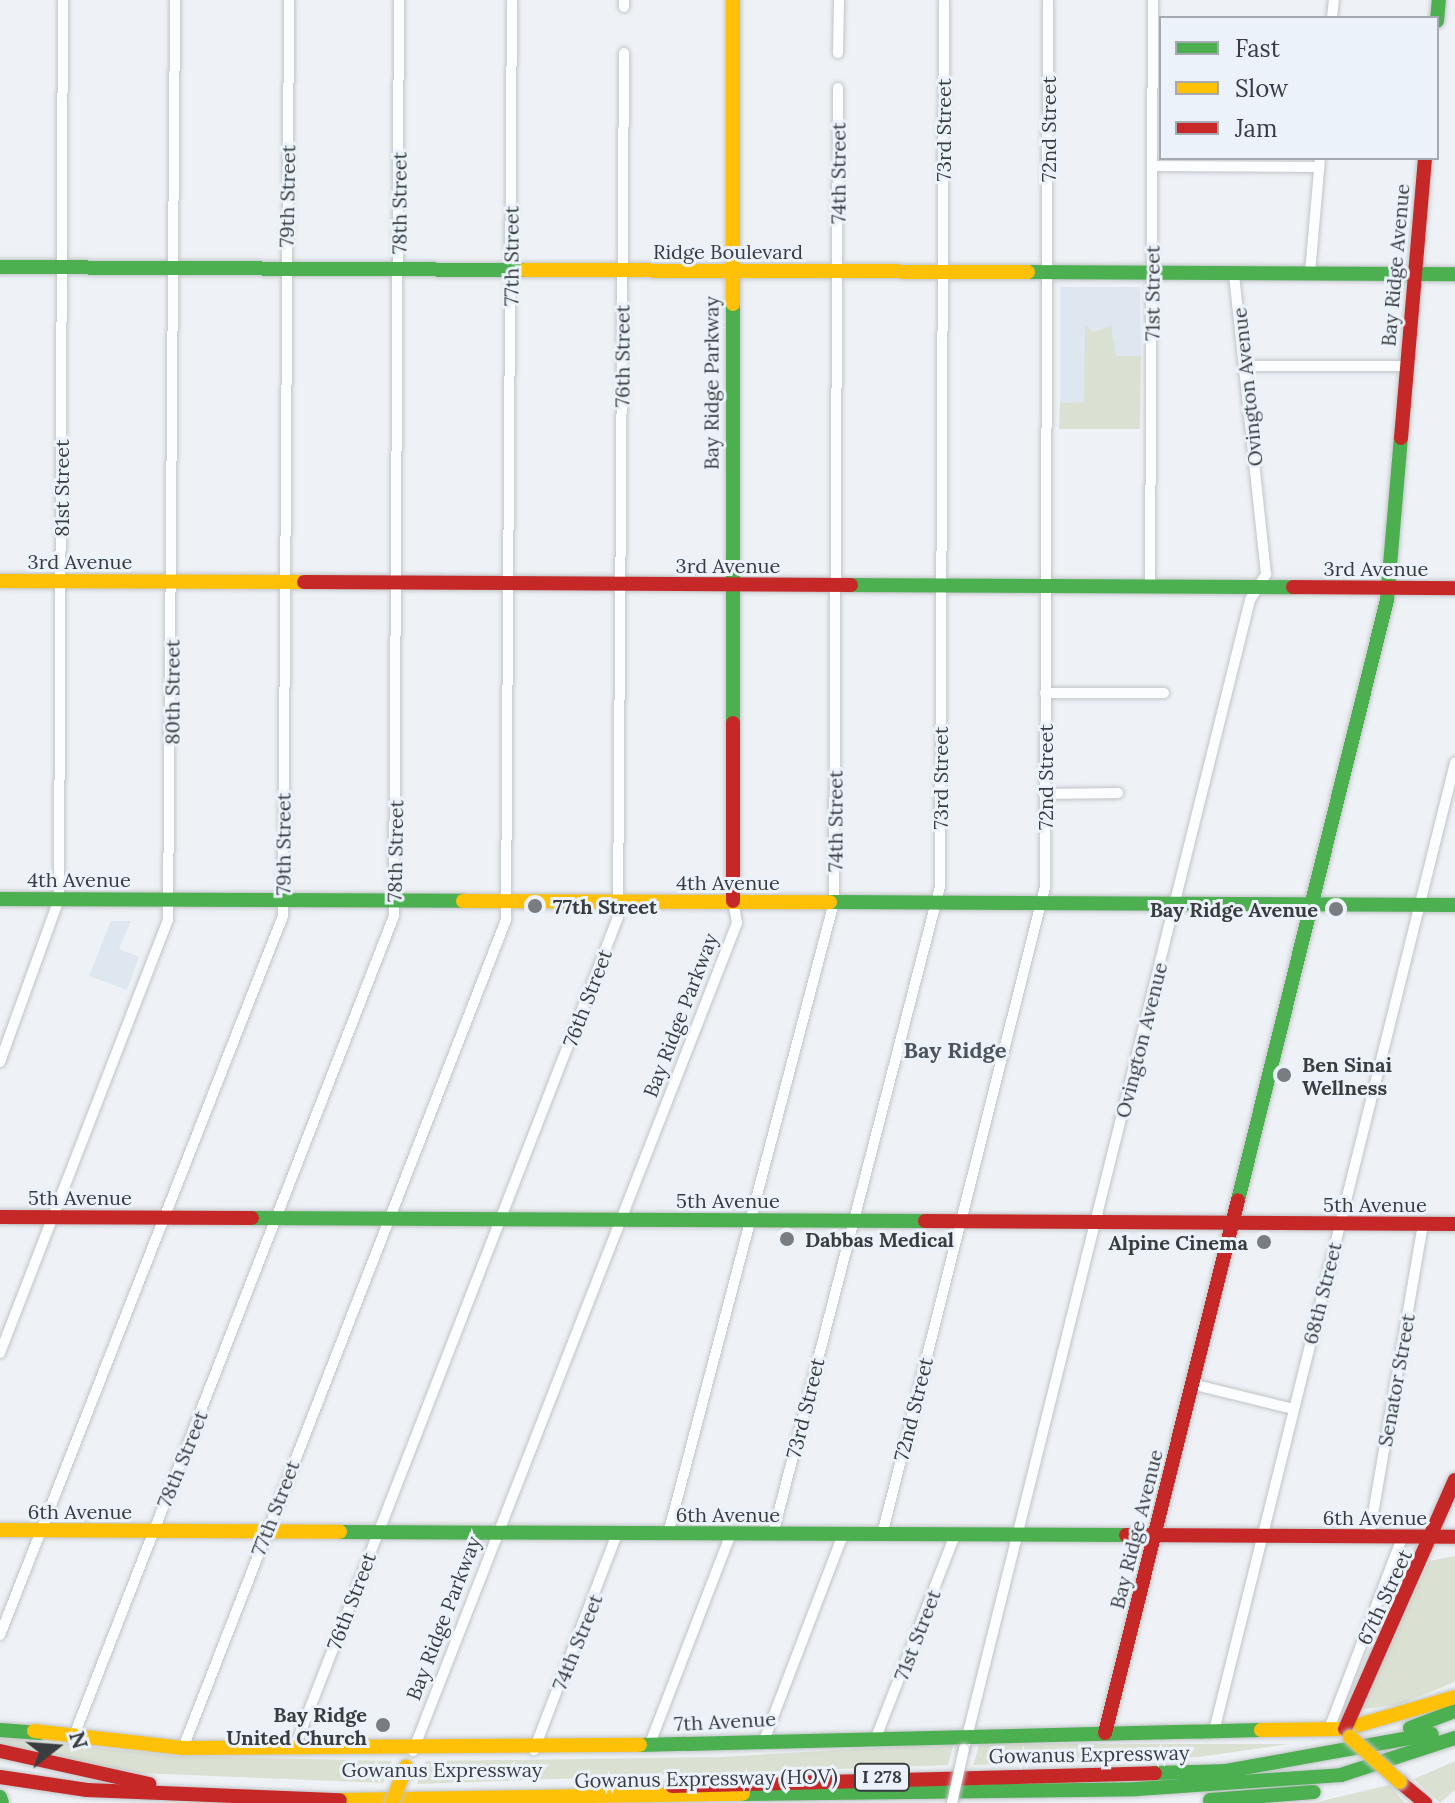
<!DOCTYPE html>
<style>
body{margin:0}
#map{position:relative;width:1455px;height:1803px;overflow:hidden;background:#eef2f6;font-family:Lora,serif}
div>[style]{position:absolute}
.built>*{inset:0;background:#dee7f0}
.green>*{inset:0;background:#dbe1d2}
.roads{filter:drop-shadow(0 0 2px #c1c4c7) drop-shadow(0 0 2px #c1c4c7)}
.street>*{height:10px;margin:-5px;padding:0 5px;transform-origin:5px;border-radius:5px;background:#fcfdfe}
.fast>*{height:14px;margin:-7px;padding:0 7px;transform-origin:7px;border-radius:7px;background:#4caf50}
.slow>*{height:14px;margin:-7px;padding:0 7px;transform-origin:7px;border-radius:7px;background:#ffc107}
.jam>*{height:14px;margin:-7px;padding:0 7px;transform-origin:7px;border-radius:7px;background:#c62828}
.bridges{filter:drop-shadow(0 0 2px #c1c4c7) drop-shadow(0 0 2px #c1c4c7)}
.street-bridge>*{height:10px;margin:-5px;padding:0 5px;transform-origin:5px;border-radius:5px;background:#fcfdfe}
.slow-bridge>*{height:14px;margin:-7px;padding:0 7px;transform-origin:7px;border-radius:7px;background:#ffc107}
.dots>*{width:22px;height:22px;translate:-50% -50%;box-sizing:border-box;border:4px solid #ebf2fa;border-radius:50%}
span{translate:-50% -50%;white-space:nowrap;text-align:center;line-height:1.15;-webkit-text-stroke:6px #ebf2fa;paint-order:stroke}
.shield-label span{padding:2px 6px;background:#ebf2fa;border:2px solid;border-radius:6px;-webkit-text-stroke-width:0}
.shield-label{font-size:18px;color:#3a3d40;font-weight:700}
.street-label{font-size:20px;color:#3a3d40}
.poi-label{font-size:20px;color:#3a3d40;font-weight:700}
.left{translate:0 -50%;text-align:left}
.right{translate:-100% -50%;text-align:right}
.neighbourhood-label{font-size:22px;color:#4e545b;font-weight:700}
.legend{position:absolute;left:1159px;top:16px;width:280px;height:144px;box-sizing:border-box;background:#ebf2fa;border:2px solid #a4aab0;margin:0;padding:10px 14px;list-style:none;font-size:24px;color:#3a3d40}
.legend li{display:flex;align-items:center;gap:16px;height:40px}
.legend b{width:40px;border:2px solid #a4aab0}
.north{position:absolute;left:16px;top:1707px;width:80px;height:80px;-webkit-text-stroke:6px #ebf2fa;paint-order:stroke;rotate:73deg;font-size:22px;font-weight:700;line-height:32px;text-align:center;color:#3a3d40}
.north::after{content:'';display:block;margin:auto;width:28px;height:36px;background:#3a3d40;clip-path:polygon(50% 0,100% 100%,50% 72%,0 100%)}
</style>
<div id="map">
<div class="built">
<div style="clip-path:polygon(1060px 287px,1140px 287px,1141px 356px,1115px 356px,1107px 330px,1092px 332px,1084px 403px,1060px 403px)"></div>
<div style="clip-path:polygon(111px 921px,131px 921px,119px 949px,139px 957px,127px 990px,89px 976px)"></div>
</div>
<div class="green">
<div style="clip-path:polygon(1085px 325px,1093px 332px,1111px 326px,1116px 356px,1141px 356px,1140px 429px,1059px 429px,1060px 403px,1084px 402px)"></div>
<div style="clip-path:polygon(1455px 1556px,1455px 1682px,1398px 1705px,1362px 1709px,1429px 1561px)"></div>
<div style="clip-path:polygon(0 1737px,175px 1756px,392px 1761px,383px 1783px,139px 1773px,0 1748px)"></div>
<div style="clip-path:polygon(954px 1743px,948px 1765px,417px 1784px,426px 1761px,722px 1757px)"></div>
<div style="clip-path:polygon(980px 1743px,1123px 1744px,1290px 1744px,1199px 1757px,973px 1765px)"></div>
<div style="clip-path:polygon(1455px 1761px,1455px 1790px,1440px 1803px,1414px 1779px)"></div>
<div style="clip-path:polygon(1389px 1785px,1405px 1803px,1313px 1803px)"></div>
</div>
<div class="roads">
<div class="street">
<div style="left:624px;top:7px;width:7px;rotate:-90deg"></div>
<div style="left:1332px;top:18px;width:18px;rotate:-84deg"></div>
<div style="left:838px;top:53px;width:53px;rotate:-88.9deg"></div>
<div style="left:1152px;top:166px;width:167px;rotate:0.3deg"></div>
<div style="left:1310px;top:273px;width:115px;rotate:-85deg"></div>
<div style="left:1244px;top:366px;width:162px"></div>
<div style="left:1150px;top:587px;width:587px;rotate:-89.71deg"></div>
<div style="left:1045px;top:693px;width:119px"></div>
<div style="left:1044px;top:794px;width:74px;rotate:-0.8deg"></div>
<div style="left:0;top:1062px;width:173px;rotate:-70.1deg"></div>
<div style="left:59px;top:899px;width:899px;rotate:-89.75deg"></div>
<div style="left:0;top:1353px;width:464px;rotate:-68.8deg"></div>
<div style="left:168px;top:920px;width:920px;rotate:-89.56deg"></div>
<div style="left:1192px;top:1384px;width:104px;rotate:13.9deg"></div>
<div style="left:668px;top:1534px;width:653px;rotate:-75.28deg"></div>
<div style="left:834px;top:902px;width:814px;rotate:-89.72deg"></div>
<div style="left:773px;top:1534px;width:668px;rotate:-75.53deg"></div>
<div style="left:940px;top:887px;width:887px;rotate:-89.74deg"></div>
<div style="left:882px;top:1535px;width:668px;rotate:-75.88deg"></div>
<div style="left:1045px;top:887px;width:887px;rotate:-89.81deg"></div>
<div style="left:1369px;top:1537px;width:318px;rotate:-80.2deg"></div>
<div style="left:0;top:1635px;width:773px;rotate:-68.52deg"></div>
<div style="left:283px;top:916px;width:916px;rotate:-89.62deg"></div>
<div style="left:1329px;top:1729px;width:204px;rotate:-69.1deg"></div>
<div style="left:1214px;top:1731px;width:998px;rotate:-76.02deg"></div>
<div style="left:877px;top:1735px;width:215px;rotate:-68.7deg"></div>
<div style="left:73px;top:1738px;width:882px;rotate:-68.67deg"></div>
<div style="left:394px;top:916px;width:916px;rotate:-89.69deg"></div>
<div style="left:765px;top:1738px;width:217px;rotate:-69deg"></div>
<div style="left:649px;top:1746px;width:227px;rotate:-68.9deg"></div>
<div style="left:183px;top:1748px;width:889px;rotate:-68.69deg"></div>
<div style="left:506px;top:920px;width:920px;rotate:-89.63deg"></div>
<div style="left:294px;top:1749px;width:893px;rotate:-68.72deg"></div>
<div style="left:618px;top:917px;width:864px;rotate:-89.6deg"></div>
<div style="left:964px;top:1749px;width:1184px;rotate:-76.02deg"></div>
<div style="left:1250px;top:600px;width:31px;rotate:-58deg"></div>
<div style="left:1266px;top:574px;width:303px;rotate:-96.1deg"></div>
<div style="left:534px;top:1750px;width:231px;rotate:-69deg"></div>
<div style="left:413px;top:1751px;width:889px;rotate:-68.63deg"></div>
<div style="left:737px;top:923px;width:22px;rotate:-100deg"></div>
</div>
<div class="fast">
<div style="left:1437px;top:21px;width:21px;rotate:-85deg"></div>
<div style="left:0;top:267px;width:525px;rotate:0.33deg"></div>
<div style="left:1028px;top:272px;width:427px;rotate:0.3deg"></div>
<div style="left:733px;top:304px;width:419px;rotate:90deg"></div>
<div style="left:851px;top:585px;width:442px;rotate:0.3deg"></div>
<div style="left:0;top:899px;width:463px;rotate:0.2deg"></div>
<div style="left:830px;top:902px;width:625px;rotate:0.28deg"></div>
<div style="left:1238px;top:1200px;width:618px;rotate:-76.05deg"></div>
<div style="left:1387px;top:600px;width:163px;rotate:-85.1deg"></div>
<div style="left:252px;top:1218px;width:673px;rotate:0.26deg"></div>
<div style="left:340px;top:1532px;width:786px;rotate:0.22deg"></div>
<div style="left:1410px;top:1728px;width:48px;rotate:-20.7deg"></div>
<div style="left:0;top:1730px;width:40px;rotate:4.3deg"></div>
<div style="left:640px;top:1745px;width:621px;rotate:-1.38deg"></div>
<div style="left:1155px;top:1773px;width:71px;rotate:-1.6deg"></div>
<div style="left:1226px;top:1771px;width:209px;rotate:-10.2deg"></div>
<div style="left:743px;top:1794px;width:394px;rotate:-0.7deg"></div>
<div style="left:1137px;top:1789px;width:204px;rotate:-3.9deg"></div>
<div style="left:1341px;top:1775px;width:120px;rotate:-18deg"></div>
<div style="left:0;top:1797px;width:6px;rotate:72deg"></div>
<div style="left:1210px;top:1800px;width:104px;rotate:-4.4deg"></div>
</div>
<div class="slow">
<div style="left:733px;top:0;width:304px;rotate:90deg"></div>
<div style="left:525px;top:270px;width:503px;rotate:0.23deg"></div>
<div style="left:0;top:581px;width:304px;rotate:0.2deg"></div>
<div style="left:463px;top:901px;width:367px;rotate:0.2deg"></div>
<div style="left:0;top:1530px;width:340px;rotate:0.3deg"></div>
<div style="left:1261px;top:1730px;width:84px;rotate:-0.7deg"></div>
<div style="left:1345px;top:1729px;width:115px;rotate:-16.2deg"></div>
<div style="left:34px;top:1731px;width:150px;rotate:6.5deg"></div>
<div style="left:183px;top:1748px;width:457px;rotate:-0.4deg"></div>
<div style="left:340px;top:1800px;width:403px;rotate:-0.9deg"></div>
</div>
<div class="jam">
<div style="left:1401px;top:438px;width:281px;rotate:-85.1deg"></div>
<div style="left:304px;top:582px;width:547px;rotate:0.31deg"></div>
<div style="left:1293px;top:587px;width:162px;rotate:0.4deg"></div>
<div style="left:733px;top:723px;width:178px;rotate:90deg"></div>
<div style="left:0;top:1217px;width:252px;rotate:0.2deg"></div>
<div style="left:925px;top:1221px;width:530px;rotate:0.32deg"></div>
<div style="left:1126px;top:1535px;width:329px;rotate:0.3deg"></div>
<div style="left:1345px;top:1729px;width:272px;rotate:-66.2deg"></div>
<div style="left:1105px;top:1733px;width:549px;rotate:-75.99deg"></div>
<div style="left:0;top:1751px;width:153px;rotate:12.5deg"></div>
<div style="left:0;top:1777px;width:88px;rotate:8.5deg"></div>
<div style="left:87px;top:1790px;width:253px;rotate:2.3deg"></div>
<div style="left:1400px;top:1782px;width:33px;rotate:40deg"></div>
<div style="left:672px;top:1786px;width:483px;rotate:-1.5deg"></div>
</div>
</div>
<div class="bridges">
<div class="street-bridge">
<div style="left:952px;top:1803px;width:55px;rotate:-77.5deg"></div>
</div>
<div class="slow-bridge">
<div style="left:1350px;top:1737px;width:67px;rotate:42deg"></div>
<div style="left:392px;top:1803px;width:39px;rotate:-69deg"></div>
</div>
</div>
<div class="dots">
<div style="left:535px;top:906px;background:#797c80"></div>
<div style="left:1336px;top:909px;background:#797c80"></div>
<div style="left:1284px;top:1075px;background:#797c80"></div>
<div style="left:787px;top:1239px;background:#797c80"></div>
<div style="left:1264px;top:1242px;background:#797c80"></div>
<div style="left:383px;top:1725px;background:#797c80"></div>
</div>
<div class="shield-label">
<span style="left:882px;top:1777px">I 278</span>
</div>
<div class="street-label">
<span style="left:1048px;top:129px;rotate:-90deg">72nd Street</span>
<span style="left:943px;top:130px;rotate:-90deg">73rd Street</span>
<span style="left:838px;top:173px;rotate:-90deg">74th Street</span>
<span style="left:287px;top:196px;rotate:-89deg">79th Street</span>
<span style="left:399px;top:203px;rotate:-90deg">78th Street</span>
<span style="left:728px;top:251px">Ridge Boulevard</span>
<span style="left:511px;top:256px;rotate:-90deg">77th Street</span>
<span style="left:1395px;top:265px;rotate:-85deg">Bay Ridge Avenue</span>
<span style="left:1152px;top:293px;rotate:-90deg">71st Street</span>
<span style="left:622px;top:356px;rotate:-90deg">76th Street</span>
<span style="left:711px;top:383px;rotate:-90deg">Bay Ridge Parkway</span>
<span style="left:1247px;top:387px;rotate:-96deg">Ovington Avenue</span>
<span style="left:61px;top:488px;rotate:-90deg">81st Street</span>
<span style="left:80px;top:561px">3rd Avenue</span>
<span style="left:728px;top:565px">3rd Avenue</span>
<span style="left:1376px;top:568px">3rd Avenue</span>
<span style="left:172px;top:692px;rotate:-90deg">80th Street</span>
<span style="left:1045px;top:777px;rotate:-90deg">72nd Street</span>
<span style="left:940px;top:778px;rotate:-90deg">73rd Street</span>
<span style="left:835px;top:821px;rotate:-90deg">74th Street</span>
<span style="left:283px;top:844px;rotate:-90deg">79th Street</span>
<span style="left:395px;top:851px;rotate:-89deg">78th Street</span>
<span style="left:79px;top:879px">4th Avenue</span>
<span style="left:728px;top:882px">4th Avenue</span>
<span style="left:587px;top:998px;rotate:-69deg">76th Street</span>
<span style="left:680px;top:1015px;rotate:-69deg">Bay Ridge Parkway</span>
<span style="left:1141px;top:1040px;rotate:-76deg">Ovington Avenue</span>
<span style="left:80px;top:1197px">5th Avenue</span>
<span style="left:728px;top:1200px">5th Avenue</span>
<span style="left:1375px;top:1204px">5th Avenue</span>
<span style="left:1322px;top:1293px;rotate:-76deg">68th Street</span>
<span style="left:1396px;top:1380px;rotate:-80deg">Senator Street</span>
<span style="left:805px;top:1408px;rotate:-76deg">73rd Street</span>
<span style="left:913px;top:1409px;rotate:-76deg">72nd Street</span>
<span style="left:182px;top:1459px;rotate:-68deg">78th Street</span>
<span style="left:275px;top:1508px;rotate:-69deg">77th Street</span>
<span style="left:80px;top:1511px">6th Avenue</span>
<span style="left:728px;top:1514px">6th Avenue</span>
<span style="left:1375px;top:1517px">6th Avenue</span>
<span style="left:1136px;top:1529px;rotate:-76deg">Bay Ridge Avenue</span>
<span style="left:1384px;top:1597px;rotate:-65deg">67th Street</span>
<span style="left:351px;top:1601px;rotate:-69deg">76th Street</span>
<span style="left:443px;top:1618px;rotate:-69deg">Bay Ridge Parkway</span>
<span style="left:917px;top:1635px;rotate:-69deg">71st Street</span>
<span style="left:577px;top:1642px;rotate:-68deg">74th Street</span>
<span style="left:725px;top:1721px;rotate:-3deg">7th Avenue</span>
<span style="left:1089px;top:1754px;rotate:-1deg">Gowanus Expressway</span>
<span style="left:442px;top:1769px">Gowanus Expressway</span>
<span style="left:706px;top:1778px;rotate:-1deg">Gowanus Expressway (HOV)</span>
</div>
<div class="poi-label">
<span class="left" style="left:553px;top:906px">77th Street</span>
<span class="right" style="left:1318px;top:909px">Bay Ridge Avenue</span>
<span class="left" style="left:1302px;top:1076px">Ben Sinai<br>Wellness</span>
<span class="left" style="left:805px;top:1239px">Dabbas Medical</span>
<span class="right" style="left:1248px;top:1242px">Alpine Cinema</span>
<span class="right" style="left:367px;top:1726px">Bay Ridge<br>United Church</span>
</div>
<div class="neighbourhood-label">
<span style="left:955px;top:1051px">Bay Ridge</span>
</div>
<ul class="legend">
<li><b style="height:10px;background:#4caf50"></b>Fast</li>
<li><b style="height:10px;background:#ffc107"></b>Slow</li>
<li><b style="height:10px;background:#c62828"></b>Jam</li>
</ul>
<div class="north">N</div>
</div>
